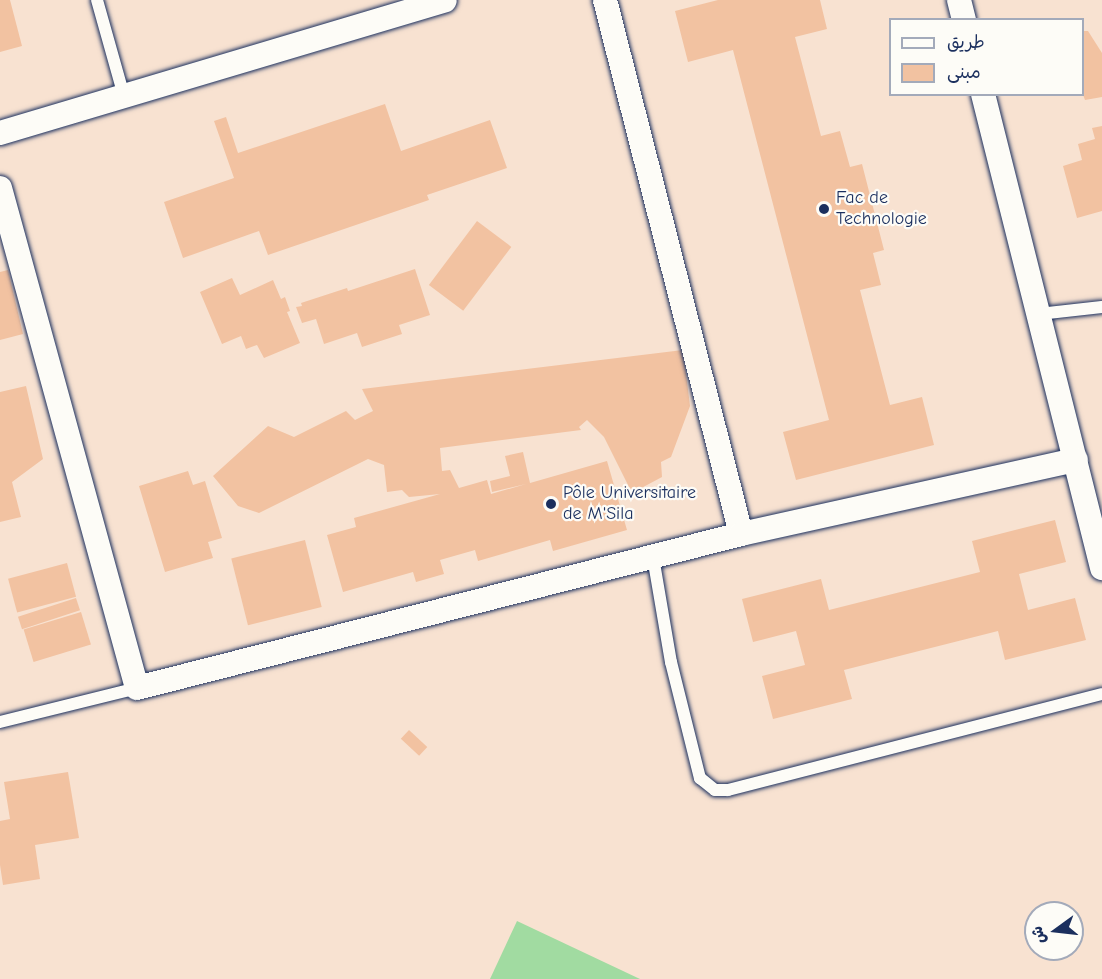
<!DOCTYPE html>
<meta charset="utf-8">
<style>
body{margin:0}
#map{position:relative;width:1102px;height:979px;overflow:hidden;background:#fbf0e6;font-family:"Comic Neue","Playpen Sans Arabic",sans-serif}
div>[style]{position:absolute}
.built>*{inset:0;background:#f8e2d1}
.green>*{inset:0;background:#a1dba1}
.building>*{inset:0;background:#f2c2a1;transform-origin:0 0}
.roads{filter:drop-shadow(0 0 2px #1b2f5e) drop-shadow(0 0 2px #1b2f5e)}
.service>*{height:12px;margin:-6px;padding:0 6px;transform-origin:6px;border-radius:6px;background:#fdfcf7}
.minor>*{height:24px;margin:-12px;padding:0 12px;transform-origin:12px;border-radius:12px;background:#fdfcf7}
.dots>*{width:16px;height:16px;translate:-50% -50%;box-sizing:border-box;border:3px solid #fdfcf7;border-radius:50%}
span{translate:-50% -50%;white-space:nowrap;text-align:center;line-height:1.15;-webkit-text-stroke:4.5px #fdfcf7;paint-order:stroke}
.poi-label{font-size:18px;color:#1b2f5e}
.left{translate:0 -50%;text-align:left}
.legend{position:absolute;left:889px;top:18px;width:195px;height:78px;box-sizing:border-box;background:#fdfcf7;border:2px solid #a3aaba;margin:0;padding:8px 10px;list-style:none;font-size:18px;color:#1b2f5e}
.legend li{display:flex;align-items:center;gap:12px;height:30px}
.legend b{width:30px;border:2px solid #a3aaba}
.north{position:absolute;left:1024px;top:901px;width:60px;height:60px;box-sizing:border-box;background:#fdfcf7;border:2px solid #a3aaba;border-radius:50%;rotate:255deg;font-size:16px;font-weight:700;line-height:24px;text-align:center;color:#1b2f5e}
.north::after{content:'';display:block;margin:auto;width:21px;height:27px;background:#1b2f5e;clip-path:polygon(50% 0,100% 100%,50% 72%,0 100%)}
</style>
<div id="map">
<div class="built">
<div style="clip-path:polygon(evenodd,0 0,1102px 0,1102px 979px,0 979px,0 0,890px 20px,1082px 20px,1082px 94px,890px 94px,890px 20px,0 0,1036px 913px,1072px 913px,1072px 949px,1036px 949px,1036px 913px)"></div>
</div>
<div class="green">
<div style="clip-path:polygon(517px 921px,640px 979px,490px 979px)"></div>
</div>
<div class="building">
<div style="clip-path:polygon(0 0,10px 0,22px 46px,0 52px)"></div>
<div style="clip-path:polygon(718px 0,820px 0,827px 29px,795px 37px,821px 136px,840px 131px,850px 167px,862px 164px,884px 250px,873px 253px,881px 285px,860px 290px,890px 405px,922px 397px,934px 445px,796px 480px,783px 432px,829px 420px,733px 50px,688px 62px,675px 11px)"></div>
<div style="clip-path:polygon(1082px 31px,1088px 31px,1102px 53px,1102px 97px,1085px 100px,1082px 92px)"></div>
<div style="clip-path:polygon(385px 104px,401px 151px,490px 120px,507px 168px,427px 195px,429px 200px,268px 255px,259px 231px,183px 258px,164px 202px,234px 178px,214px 121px,226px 117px,238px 153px)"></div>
<div style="clip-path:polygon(1102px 126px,1102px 211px,1077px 218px,1063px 166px,1082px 160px,1078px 144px,1095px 139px,1092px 128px)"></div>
<div style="left:477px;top:221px;width:43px;height:80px;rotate:37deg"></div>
<div style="clip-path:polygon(415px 269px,430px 315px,399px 325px,402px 334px,362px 347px,357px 333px,324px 344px,316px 319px,302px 323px,296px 307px,302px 306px,301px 303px,347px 288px,348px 291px)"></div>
<div style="clip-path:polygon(8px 270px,23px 334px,0 340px,0 272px)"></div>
<div style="clip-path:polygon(232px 278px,240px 295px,273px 280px,281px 299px,285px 297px,290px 311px,287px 312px,300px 343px,264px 358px,257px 345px,246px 349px,241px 336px,222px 344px,200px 292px)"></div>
<div style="clip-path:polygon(683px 350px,690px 406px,671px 457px,661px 462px,662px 477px,632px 493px,604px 437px,587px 420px,579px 427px,581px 430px,440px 448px,442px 471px,450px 470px,459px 488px,487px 480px,491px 494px,526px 484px,492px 492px,490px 481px,510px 476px,505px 456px,523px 452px,530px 483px,607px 461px,627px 530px,553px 551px,550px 540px,478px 561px,475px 550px,440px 560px,444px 574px,416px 582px,413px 572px,343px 592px,327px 535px,356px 527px,354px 518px,440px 494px,409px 497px,402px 490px,387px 492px,384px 465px,368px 459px,259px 513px,238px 506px,213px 476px,268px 426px,294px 437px,346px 411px,355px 420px,373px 411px,362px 389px)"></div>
<div style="clip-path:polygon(26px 386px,43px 459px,12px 482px,21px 517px,0 522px,0 392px)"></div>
<div style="clip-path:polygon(188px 471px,193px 485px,205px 481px,222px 538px,208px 542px,213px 558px,165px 572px,139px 486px)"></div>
<div style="clip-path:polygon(1055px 520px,1066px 562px,1019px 574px,1028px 610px,1075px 598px,1086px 640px,1005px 660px,998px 631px,844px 670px,852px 699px,773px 719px,762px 676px,805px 665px,796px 631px,753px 642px,742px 599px,821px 579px,829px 610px,980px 572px,972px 541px)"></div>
<div style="left:305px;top:540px;width:69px;height:76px;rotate:76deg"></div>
<div style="left:67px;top:563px;width:35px;height:61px;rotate:75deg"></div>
<div style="left:76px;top:598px;width:13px;height:61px;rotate:72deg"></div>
<div style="left:81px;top:612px;width:34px;height:60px;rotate:73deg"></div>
<div style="left:409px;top:730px;width:25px;height:12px;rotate:43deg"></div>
<div style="clip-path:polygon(68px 772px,79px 838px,35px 845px,40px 879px,3px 885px,0 865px,0 821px,10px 819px,4px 782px)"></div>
</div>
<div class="roads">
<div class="service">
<div style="left:97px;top:0;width:100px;rotate:74.3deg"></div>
<div style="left:1039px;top:314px;width:63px;rotate:-6.3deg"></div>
<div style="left:653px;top:557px;width:107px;rotate:80.3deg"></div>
<div style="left:671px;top:662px;width:120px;rotate:76deg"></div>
<div style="left:700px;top:778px;width:19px;rotate:39deg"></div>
<div style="left:715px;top:790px;width:13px"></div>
<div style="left:728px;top:790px;width:386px;rotate:-14.4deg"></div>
<div style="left:0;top:722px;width:141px;rotate:-13.9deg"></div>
</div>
<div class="minor">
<div style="left:605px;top:0;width:551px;rotate:75.71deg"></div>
<div style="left:959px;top:0;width:21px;rotate:76deg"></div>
<div style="left:983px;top:94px;width:489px;rotate:75.9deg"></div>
<div style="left:0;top:133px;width:464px;rotate:-16.6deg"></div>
<div style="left:0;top:188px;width:518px;rotate:74.68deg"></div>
<div style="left:137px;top:688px;width:623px;rotate:-14.3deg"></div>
<div style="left:741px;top:534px;width:343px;rotate:-12.5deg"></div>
</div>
</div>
<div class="dots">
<div style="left:824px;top:209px;background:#1b2f5e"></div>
<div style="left:551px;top:504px;background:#1b2f5e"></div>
</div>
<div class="poi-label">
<span class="left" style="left:836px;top:209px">Fac de<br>Technologie</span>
<span class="left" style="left:563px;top:504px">Pôle Universitaire<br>de M'Sila</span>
</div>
<ul class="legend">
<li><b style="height:8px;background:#fdfcf7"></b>طريق</li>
<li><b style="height:16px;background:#f2c2a1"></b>مبنى</li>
</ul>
<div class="north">ش</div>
</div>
